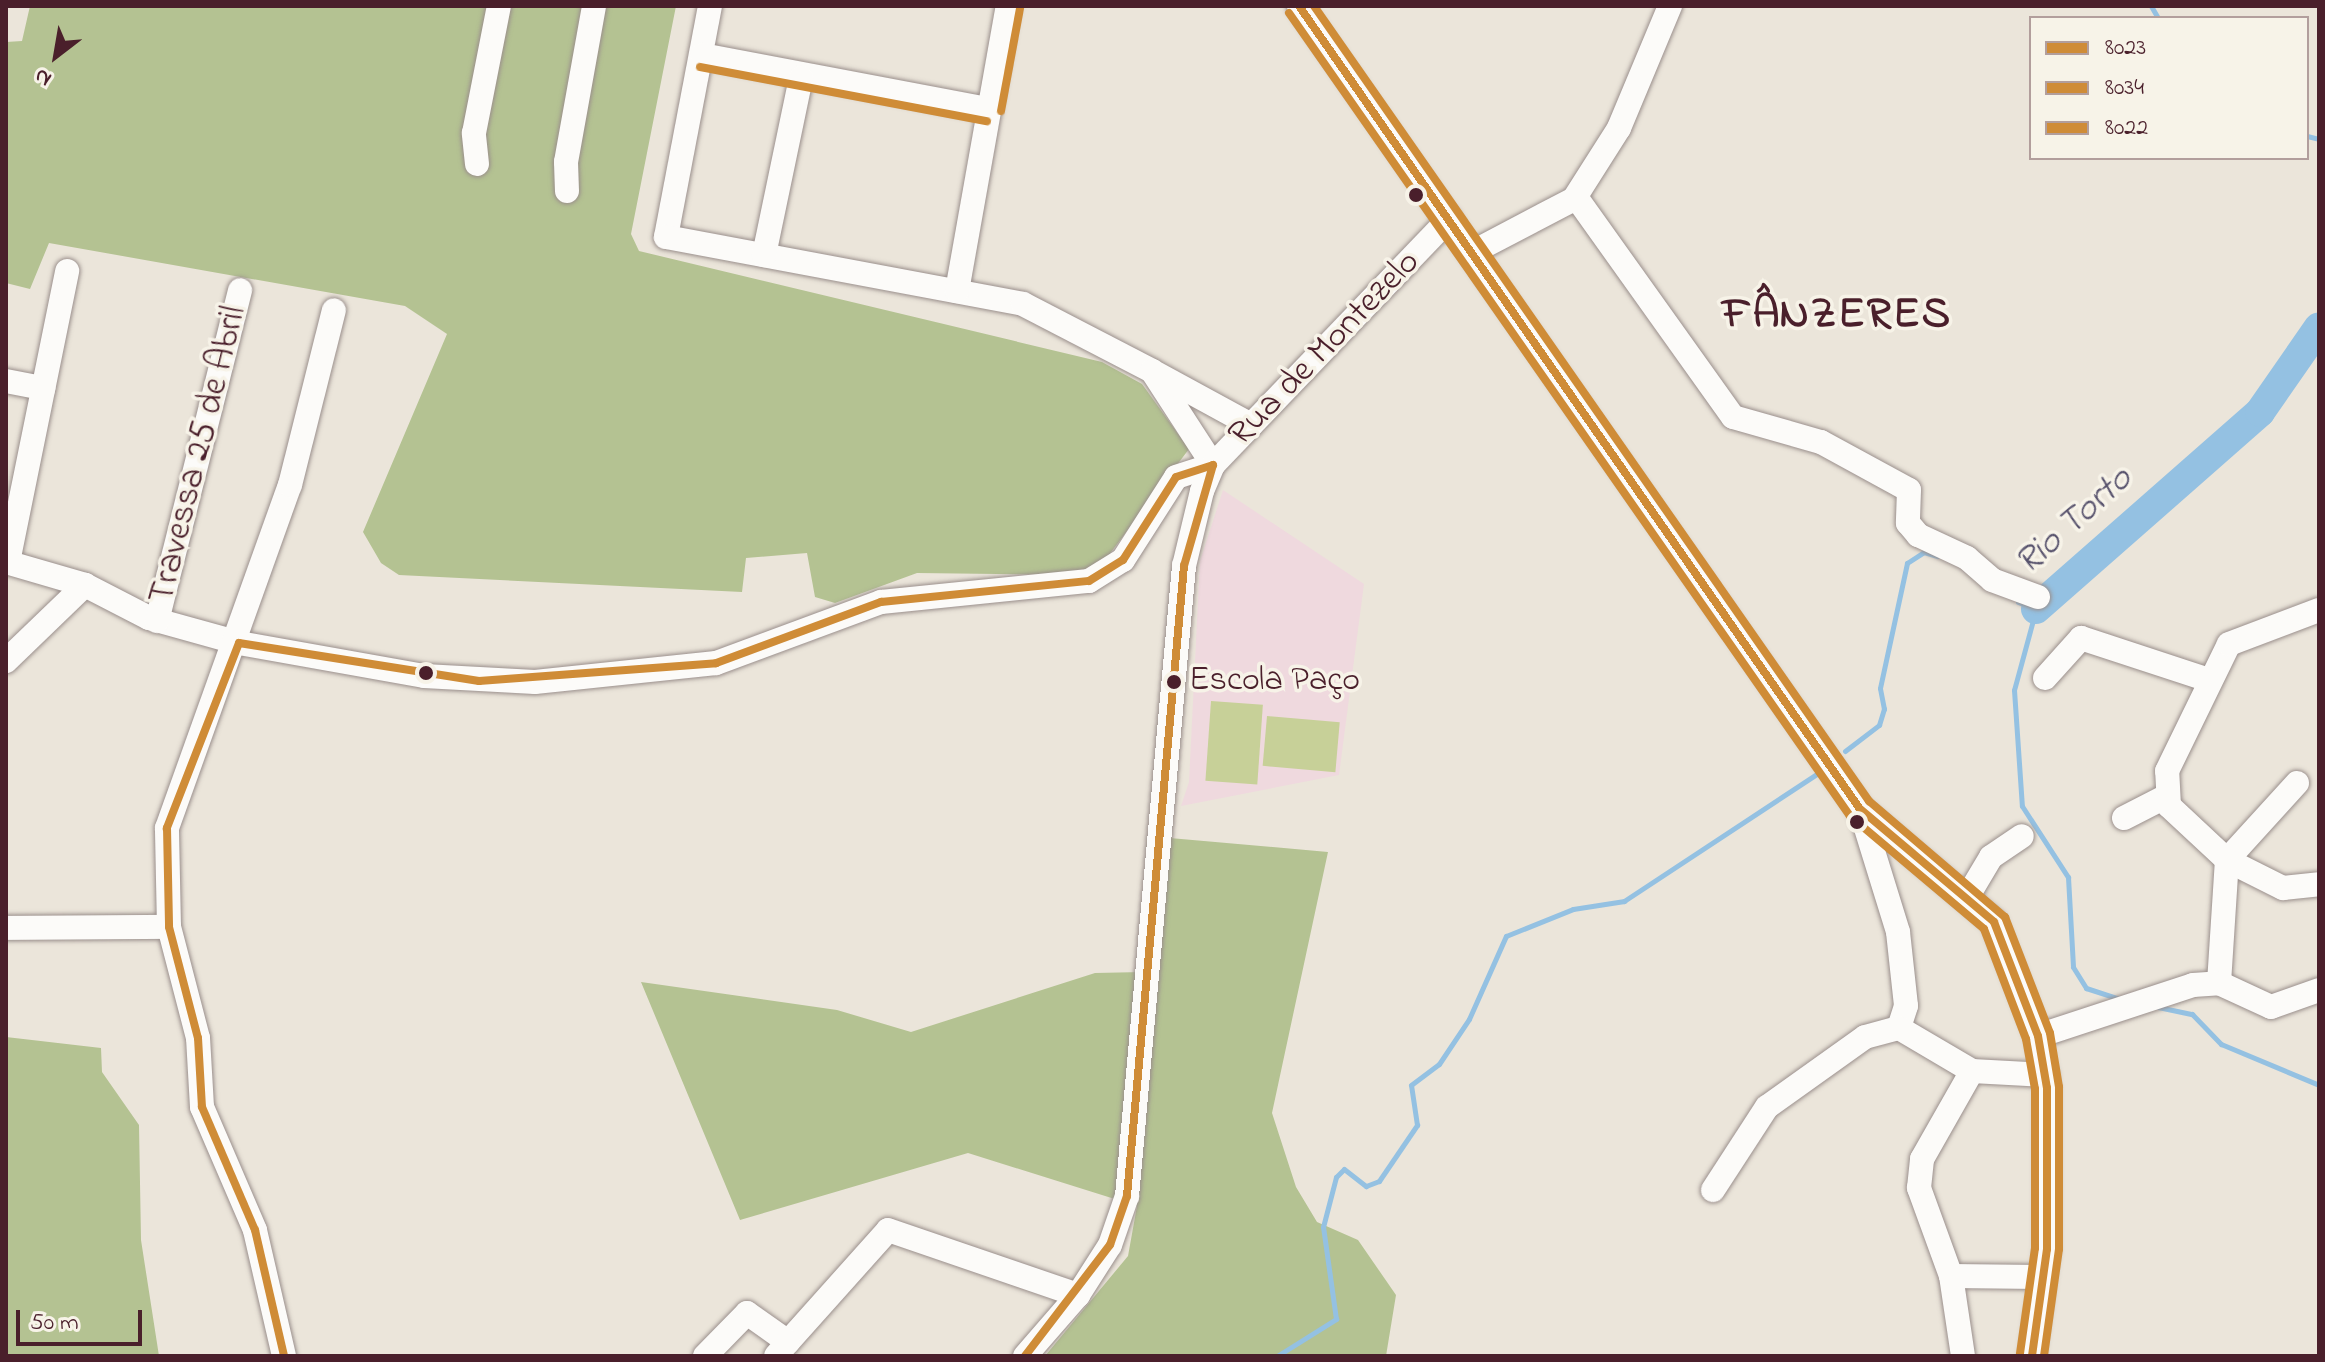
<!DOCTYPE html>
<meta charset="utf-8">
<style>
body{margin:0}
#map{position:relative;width:2325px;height:1362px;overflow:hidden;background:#ebe5da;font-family:"Indie Flower",sans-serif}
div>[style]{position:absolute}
.built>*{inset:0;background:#efd9de}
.green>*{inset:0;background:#c7d098;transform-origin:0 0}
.forest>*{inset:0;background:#b4c292}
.stream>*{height:5px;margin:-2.5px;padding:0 2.5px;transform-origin:2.5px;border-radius:2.5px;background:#94c1e2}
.river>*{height:30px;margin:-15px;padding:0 15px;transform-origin:15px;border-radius:15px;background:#94c1e2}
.roads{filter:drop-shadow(0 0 2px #9a8f8c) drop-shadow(0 0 2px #9a8f8c)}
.minor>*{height:24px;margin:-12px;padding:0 12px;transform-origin:12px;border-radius:12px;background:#fcfbf9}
.bus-1>*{height:8px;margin:-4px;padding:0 4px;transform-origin:4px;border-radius:4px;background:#cf8c37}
.bus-2>*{height:8px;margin:-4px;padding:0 4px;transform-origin:4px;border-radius:4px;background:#cf8c37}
.bus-3>*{height:8px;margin:-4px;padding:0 4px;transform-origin:4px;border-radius:4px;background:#cf8c37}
.dots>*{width:22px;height:22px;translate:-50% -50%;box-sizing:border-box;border:4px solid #f7f3e8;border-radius:50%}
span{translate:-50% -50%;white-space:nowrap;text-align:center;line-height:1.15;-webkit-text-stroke:7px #f7f3e8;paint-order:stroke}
.bus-label{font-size:34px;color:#4a1f2b}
.left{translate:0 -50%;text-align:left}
.street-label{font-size:36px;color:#4a1f2b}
.water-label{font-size:38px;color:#57526c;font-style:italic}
.district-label{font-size:44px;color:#4a1f2b;font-weight:700;letter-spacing:2px}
.frame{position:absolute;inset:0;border:8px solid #4a1f2b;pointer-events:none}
.legend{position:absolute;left:2029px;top:16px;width:280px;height:144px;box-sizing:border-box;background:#f7f3e8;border:2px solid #b29e9c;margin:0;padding:10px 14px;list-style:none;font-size:24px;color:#4a1f2b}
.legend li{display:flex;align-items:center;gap:16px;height:40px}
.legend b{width:40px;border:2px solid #b29e9c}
.north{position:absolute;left:16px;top:16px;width:80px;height:80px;-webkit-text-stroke:6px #f7f3e8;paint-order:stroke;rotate:211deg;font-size:22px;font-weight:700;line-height:32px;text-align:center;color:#4a1f2b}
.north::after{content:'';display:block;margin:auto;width:28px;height:36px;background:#4a1f2b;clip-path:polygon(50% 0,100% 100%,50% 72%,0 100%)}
.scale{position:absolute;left:16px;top:1310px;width:126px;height:36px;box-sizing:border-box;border:4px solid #4a1f2b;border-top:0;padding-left:10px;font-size:24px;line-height:28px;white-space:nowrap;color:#4a1f2b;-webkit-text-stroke:6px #f7f3e8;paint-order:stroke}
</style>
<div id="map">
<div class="built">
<div style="clip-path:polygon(1223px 490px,1364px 584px,1339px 775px,1181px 806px,1189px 782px,1200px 561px)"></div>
</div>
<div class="green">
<div style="left:1211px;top:701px;width:52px;height:80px;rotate:4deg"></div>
<div style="left:1267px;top:716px;width:73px;height:50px;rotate:5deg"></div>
</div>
<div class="forest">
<div style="clip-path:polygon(30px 6px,676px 6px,631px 234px,639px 251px,1102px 362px,1142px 384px,1189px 449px,1099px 568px,1068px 575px,917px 573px,835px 603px,815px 597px,807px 553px,746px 558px,742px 592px,399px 575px,381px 563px,363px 532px,447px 334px,405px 306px,49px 243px,30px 289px,6px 283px,6px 42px,22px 41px)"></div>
<div style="clip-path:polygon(1147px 836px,1328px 852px,1272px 1113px,1296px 1187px,1317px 1222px,1358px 1240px,1396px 1295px,1386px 1356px,1045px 1356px,1128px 1256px,1137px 1206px,968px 1153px,740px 1220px,641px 982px,837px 1010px,911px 1032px,1095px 973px,1143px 972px)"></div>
<div style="clip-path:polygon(6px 1037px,101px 1048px,102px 1072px,139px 1125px,141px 1240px,159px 1356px,6px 1356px)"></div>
</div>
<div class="stream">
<div style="left:2151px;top:6px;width:14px;rotate:60deg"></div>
<div style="left:2307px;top:136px;width:12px;rotate:14deg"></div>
<div style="left:2018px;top:602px;width:19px;rotate:21deg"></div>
<div style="left:2036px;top:609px;width:84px;rotate:105.2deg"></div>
<div style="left:2014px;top:690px;width:116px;rotate:86.1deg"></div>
<div style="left:2022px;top:806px;width:85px;rotate:57.1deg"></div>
<div style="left:2068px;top:877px;width:90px;rotate:86.8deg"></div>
<div style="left:2073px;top:967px;width:25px;rotate:58deg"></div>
<div style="left:2086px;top:988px;width:35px;rotate:18deg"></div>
<div style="left:1845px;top:751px;width:43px;rotate:-37.4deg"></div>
<div style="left:1879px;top:725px;width:17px;rotate:-73deg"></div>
<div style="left:1884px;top:709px;width:21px;rotate:-101deg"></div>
<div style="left:1880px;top:688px;width:128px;rotate:-77.8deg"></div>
<div style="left:1907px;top:563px;width:20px;rotate:-33deg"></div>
<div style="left:1924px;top:552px;width:14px;rotate:17deg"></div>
<div style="left:2158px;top:1007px;width:35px;rotate:12deg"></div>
<div style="left:2192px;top:1014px;width:42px;rotate:46deg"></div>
<div style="left:2221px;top:1044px;width:106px;rotate:22.7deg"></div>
<div style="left:1277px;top:1356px;width:70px;rotate:-32.1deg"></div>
<div style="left:1336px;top:1319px;width:93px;rotate:-98deg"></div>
<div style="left:1323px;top:1227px;width:52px;rotate:-75.4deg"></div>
<div style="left:1336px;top:1177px;width:11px;rotate:-45deg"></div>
<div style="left:1344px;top:1169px;width:28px;rotate:38deg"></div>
<div style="left:1366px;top:1186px;width:14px;rotate:-21deg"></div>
<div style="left:1379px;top:1181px;width:68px;rotate:-55.8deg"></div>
<div style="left:1417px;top:1125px;width:40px;rotate:-98.5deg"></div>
<div style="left:1411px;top:1085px;width:35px;rotate:-37deg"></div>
<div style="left:1439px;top:1064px;width:54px;rotate:-56.3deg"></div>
<div style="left:1469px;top:1019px;width:91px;rotate:-66deg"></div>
<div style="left:1506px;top:936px;width:72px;rotate:-21.9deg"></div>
<div style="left:1573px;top:909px;width:52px;rotate:-8.9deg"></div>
<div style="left:1624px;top:901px;width:236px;rotate:-33.4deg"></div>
</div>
<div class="river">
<div style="left:2036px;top:609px;width:298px;rotate:-41.3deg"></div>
<div style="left:2260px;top:412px;width:103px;rotate:-55.2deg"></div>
</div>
<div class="roads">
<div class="minor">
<div style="left:710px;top:6px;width:235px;rotate:100.8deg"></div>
<div style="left:666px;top:237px;width:363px;rotate:10.6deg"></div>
<div style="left:1023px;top:304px;width:145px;rotate:27.4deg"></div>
<div style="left:1299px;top:6px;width:980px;rotate:55.06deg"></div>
<div style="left:1860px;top:809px;width:175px;rotate:40.1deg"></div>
<div style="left:1994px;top:922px;width:122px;rotate:68.9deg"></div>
<div style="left:2038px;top:1036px;width:53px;rotate:80.2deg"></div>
<div style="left:2047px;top:1088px;width:161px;rotate:90deg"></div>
<div style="left:2047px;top:1249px;width:108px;rotate:98deg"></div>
<div style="left:702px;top:55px;width:292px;rotate:10.7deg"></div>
<div style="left:477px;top:164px;width:31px;rotate:-96deg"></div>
<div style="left:474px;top:133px;width:129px;rotate:-78.9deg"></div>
<div style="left:567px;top:191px;width:29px;rotate:-92deg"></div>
<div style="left:566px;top:162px;width:158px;rotate:-79.8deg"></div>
<div style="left:1576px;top:197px;width:270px;rotate:54.5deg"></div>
<div style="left:1733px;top:417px;width:91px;rotate:15.9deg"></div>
<div style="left:1821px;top:442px;width:100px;rotate:28.6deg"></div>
<div style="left:1909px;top:490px;width:33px;rotate:92deg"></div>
<div style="left:1908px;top:523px;width:16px;rotate:50deg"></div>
<div style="left:1918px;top:535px;width:54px;rotate:25.1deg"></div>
<div style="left:1967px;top:558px;width:33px;rotate:41deg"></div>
<div style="left:1992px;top:580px;width:49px;rotate:20.3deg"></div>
<div style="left:1473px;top:252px;width:114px;rotate:-27.7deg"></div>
<div style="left:1574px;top:199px;width:84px;rotate:-57.6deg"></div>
<div style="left:1619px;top:128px;width:132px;rotate:-67.3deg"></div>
<div style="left:764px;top:255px;width:181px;rotate:-78.2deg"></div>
<div style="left:957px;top:291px;width:290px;rotate:-79.9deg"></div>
<div style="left:6px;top:381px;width:38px;rotate:11deg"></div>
<div style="left:1213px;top:465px;width:112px;rotate:-123deg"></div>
<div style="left:1152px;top:371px;width:113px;rotate:28.6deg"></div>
<div style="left:6px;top:562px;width:82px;rotate:16.2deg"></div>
<div style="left:85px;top:585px;width:72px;rotate:27.3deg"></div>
<div style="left:149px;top:618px;width:93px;rotate:15.5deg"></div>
<div style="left:239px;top:643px;width:188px;rotate:10.1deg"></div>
<div style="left:424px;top:676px;width:111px;rotate:3.1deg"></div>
<div style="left:535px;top:682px;width:182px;rotate:-6deg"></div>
<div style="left:716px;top:663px;width:176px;rotate:-20.3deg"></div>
<div style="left:881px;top:602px;width:209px;rotate:-5.8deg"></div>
<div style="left:1089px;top:581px;width:40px;rotate:-32deg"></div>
<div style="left:1123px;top:560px;width:98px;rotate:-57.4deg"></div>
<div style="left:1176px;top:477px;width:39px;rotate:-18deg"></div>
<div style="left:8px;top:562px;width:297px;rotate:-78.5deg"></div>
<div style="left:157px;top:621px;width:341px;rotate:-75.9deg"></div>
<div style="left:6px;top:661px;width:110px;rotate:-43.9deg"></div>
<div style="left:2045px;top:678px;width:54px;rotate:-48deg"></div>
<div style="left:2081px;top:638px;width:135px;rotate:18.2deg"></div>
<div style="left:2297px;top:783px;width:104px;rotate:132.3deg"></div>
<div style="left:2227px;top:860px;width:63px;rotate:26.6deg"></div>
<div style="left:2283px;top:888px;width:36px;rotate:-6deg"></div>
<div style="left:1860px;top:809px;width:129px;rotate:72.8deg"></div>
<div style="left:1898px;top:932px;width:74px;rotate:83.8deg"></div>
<div style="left:1906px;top:1006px;width:23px;rotate:108deg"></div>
<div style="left:2124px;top:818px;width:46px;rotate:-27.1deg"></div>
<div style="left:1969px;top:894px;width:43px;rotate:-59.3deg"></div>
<div style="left:1991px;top:857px;width:37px;rotate:-34deg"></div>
<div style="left:6px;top:928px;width:163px;rotate:-0.4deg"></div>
<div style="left:2219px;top:983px;width:123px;rotate:-86.3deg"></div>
<div style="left:2227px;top:860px;width:79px;rotate:-137deg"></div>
<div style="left:2169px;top:806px;width:35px;rotate:-93deg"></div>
<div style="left:2167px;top:771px;width:141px;rotate:-64deg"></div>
<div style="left:2229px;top:644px;width:96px;rotate:-20.7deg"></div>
<div style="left:2038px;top:1036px;width:163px;rotate:-18.2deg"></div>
<div style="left:2193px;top:985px;width:26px;rotate:-4deg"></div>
<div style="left:2219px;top:983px;width:57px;rotate:24.8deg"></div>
<div style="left:2271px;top:1007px;width:51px;rotate:-19.5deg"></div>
<div style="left:1713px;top:1190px;width:99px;rotate:-57deg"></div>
<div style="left:1767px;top:1107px;width:120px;rotate:-35.5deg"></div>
<div style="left:1865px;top:1037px;width:35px;rotate:-15deg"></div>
<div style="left:1899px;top:1028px;width:85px;rotate:30.5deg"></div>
<div style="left:1972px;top:1071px;width:74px;rotate:3.1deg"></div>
<div style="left:1951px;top:1276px;width:89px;rotate:0.6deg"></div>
<div style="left:788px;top:1342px;width:150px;rotate:-48.2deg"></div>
<div style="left:888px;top:1230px;width:201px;rotate:18.9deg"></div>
<div style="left:284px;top:1356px;width:129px;rotate:-103deg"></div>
<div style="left:255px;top:1230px;width:134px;rotate:-113.3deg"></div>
<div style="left:202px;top:1107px;width:69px;rotate:-93.3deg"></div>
<div style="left:198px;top:1038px;width:115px;rotate:-104.6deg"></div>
<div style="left:169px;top:927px;width:99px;rotate:-91.2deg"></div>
<div style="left:167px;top:828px;width:364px;rotate:-70.3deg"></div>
<div style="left:290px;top:485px;width:180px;rotate:-75.9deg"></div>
<div style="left:705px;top:1356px;width:60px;rotate:-45.7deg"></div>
<div style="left:747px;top:1313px;width:50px;rotate:35.3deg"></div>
<div style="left:788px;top:1342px;width:18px;rotate:131deg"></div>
<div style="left:1025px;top:1356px;width:81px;rotate:-49deg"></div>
<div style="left:1078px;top:1295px;width:59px;rotate:-57.4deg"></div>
<div style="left:1110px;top:1245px;width:52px;rotate:-70.9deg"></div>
<div style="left:1127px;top:1196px;width:633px;rotate:-84.83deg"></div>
<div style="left:1184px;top:566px;width:77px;rotate:-76.5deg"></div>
<div style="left:1202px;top:491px;width:28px;rotate:-67deg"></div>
<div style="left:1213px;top:465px;width:341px;rotate:-46.2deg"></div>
<div style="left:1963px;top:1356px;width:81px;rotate:-98.5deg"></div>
<div style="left:1951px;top:1276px;width:94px;rotate:-110deg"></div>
<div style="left:1919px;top:1188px;width:29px;rotate:-84deg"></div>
<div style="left:1922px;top:1159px;width:101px;rotate:-60.4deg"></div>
</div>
</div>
<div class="bus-1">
<div style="left:1299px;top:6px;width:980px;rotate:55.06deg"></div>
<div style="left:1860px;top:809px;width:175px;rotate:40.1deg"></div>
<div style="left:1994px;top:922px;width:122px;rotate:68.9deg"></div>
<div style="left:2038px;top:1036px;width:53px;rotate:80.2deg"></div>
<div style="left:2047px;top:1088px;width:161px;rotate:90deg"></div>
<div style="left:2047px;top:1249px;width:108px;rotate:98deg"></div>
<div style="left:239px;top:643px;width:243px;rotate:9deg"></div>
<div style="left:479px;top:681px;width:238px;rotate:-4.3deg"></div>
<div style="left:716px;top:663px;width:176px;rotate:-20.3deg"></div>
<div style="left:881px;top:602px;width:209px;rotate:-5.8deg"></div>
<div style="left:1089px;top:581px;width:40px;rotate:-32deg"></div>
<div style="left:1123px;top:560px;width:98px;rotate:-57.4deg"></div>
<div style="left:1176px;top:477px;width:39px;rotate:-18deg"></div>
<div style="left:239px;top:643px;width:199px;rotate:111.3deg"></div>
<div style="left:167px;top:828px;width:99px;rotate:88.8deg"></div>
<div style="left:169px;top:927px;width:115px;rotate:75.4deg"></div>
<div style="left:198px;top:1038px;width:69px;rotate:86.7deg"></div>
<div style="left:202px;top:1107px;width:134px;rotate:66.7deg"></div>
<div style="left:255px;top:1230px;width:129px;rotate:77deg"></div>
<div style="left:1025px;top:1356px;width:140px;rotate:-52.6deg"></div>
<div style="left:1110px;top:1245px;width:52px;rotate:-70.9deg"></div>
<div style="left:1127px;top:1196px;width:633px;rotate:-84.83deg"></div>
<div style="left:1184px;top:566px;width:105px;rotate:-74deg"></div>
</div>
<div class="bus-2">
<div style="left:1289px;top:13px;width:980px;rotate:55.06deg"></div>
<div style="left:1850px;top:816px;width:175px;rotate:40.1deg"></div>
<div style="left:1984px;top:929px;width:118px;rotate:69.1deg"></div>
<div style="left:2026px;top:1039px;width:51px;rotate:79.8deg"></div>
<div style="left:2035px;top:1089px;width:159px;rotate:90deg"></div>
<div style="left:2035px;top:1248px;width:107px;rotate:98.1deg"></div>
<div style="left:700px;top:67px;width:292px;rotate:10.7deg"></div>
<div style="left:1001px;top:111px;width:105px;rotate:-79.5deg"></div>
</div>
<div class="bus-3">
<div style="left:1314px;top:6px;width:970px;rotate:55.08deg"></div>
<div style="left:1869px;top:801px;width:179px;rotate:40.5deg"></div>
<div style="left:2005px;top:917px;width:124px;rotate:68.8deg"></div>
<div style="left:2050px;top:1033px;width:55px;rotate:80.5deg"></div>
<div style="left:2059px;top:1087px;width:162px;rotate:90deg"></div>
<div style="left:2059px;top:1249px;width:108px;rotate:98deg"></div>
</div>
<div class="dots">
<div style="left:1416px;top:195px;background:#4a1f2b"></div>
<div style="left:426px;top:673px;background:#4a1f2b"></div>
<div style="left:1174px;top:682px;background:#4a1f2b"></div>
<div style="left:1857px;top:822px;background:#4a1f2b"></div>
</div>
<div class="bus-label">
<span class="left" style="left:1189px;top:682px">Escola Paço</span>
</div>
<div class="street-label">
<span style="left:1325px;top:349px;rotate:-46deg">Rua de Montezelo</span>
<span style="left:199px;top:455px;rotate:-76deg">Travessa 25 de Abril</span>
</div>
<div class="water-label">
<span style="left:2075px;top:522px;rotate:-42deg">Rio Torto</span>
</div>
<div class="district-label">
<span style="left:1837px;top:315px">FÂNZERES</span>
</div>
<div class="frame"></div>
<ul class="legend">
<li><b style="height:10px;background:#cf8c37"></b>8023</li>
<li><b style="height:10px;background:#cf8c37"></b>8034</li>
<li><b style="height:10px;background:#cf8c37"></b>8022</li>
</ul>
<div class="north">N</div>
<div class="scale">50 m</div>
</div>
